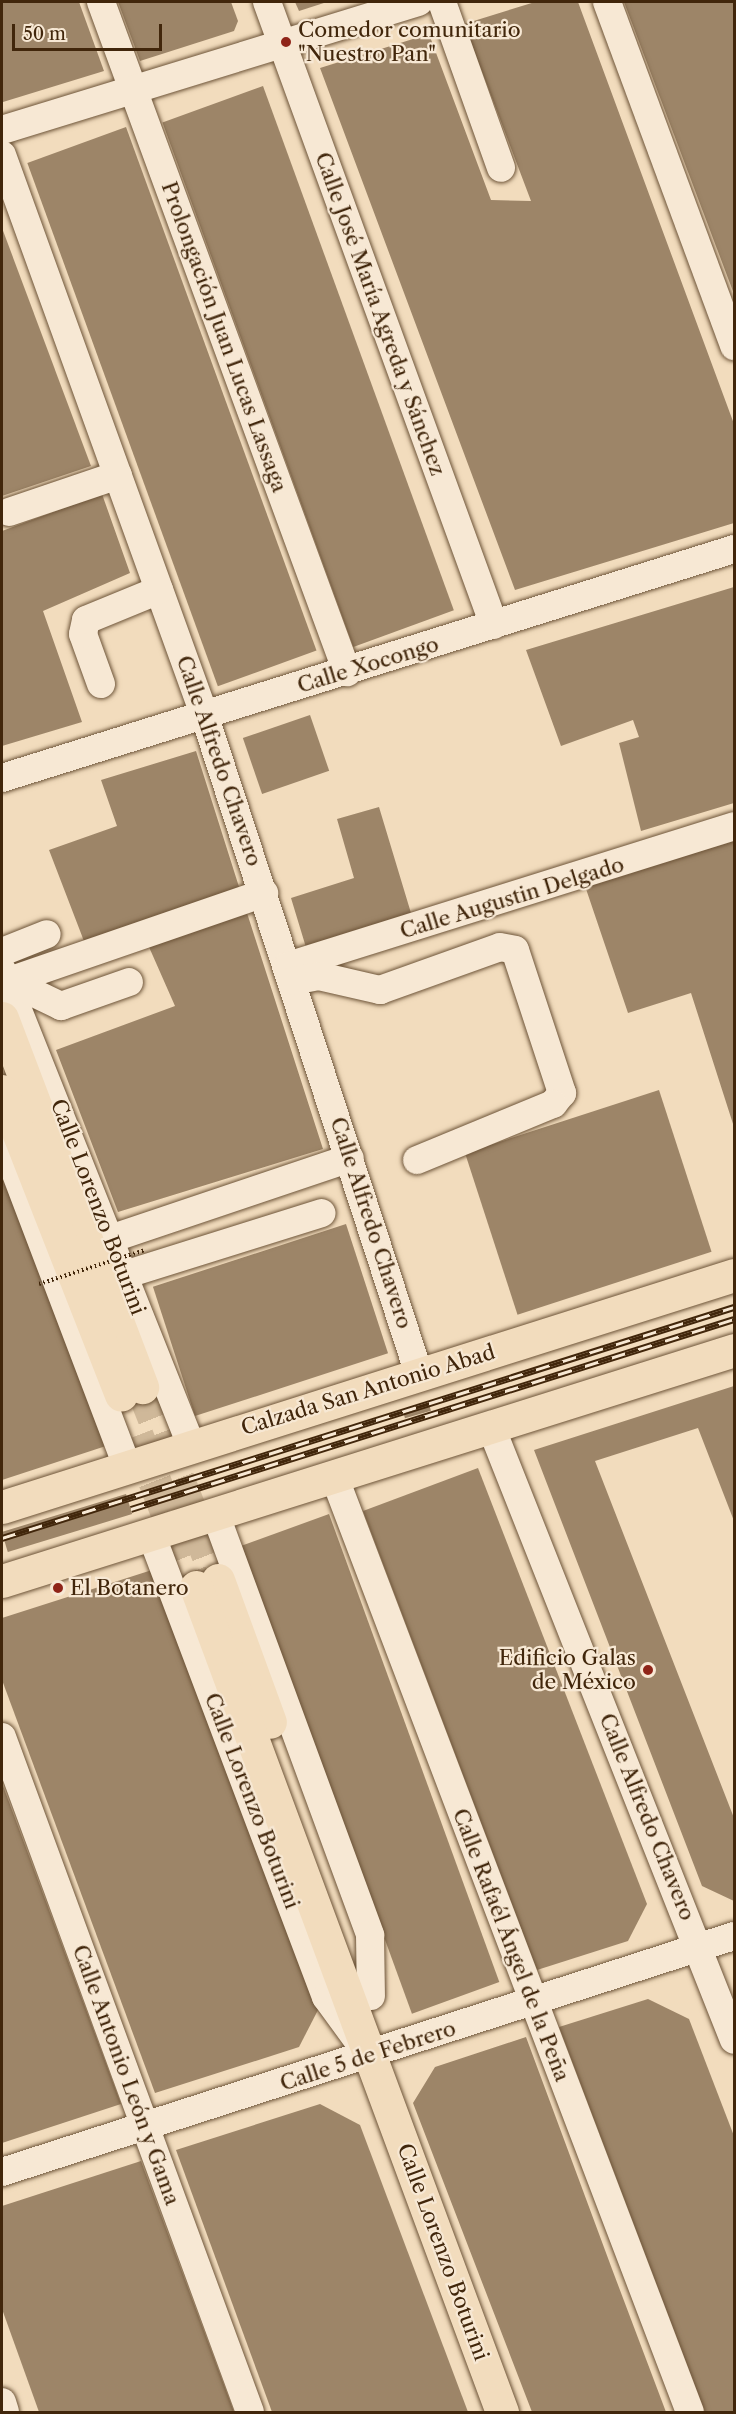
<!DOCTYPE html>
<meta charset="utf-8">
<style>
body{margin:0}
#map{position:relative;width:736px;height:2414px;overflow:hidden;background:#f2dcbd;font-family:"Libre Caslon Text",serif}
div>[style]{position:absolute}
.building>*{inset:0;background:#9d8568;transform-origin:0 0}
.major-tunnel>*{height:33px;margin-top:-16.5px;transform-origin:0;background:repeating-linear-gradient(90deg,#cfb899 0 33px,transparent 0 49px)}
.roads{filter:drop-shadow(0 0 2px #6d5438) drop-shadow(0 0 2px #6d5438)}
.minor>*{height:28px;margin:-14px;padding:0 14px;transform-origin:14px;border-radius:14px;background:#f7e8d4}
.major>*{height:33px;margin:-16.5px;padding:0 16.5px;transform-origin:16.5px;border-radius:16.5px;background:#f2dcbd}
.highway>*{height:33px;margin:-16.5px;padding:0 16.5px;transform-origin:16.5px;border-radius:16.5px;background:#f2dcbd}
.rail>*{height:7px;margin-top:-3.5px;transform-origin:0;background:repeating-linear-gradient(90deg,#f7e8d4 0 14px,#41260b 0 28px);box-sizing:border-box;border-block:2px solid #41260b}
.path-bridge>*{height:4px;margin-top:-2px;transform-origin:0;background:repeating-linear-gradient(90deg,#41260b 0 1.5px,transparent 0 4.5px)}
.dots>*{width:16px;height:16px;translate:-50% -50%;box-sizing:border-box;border:3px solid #f7e8d4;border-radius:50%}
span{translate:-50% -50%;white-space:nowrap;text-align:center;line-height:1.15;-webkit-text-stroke:4.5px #f7e8d4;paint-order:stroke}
.poi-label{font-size:21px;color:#41260b}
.left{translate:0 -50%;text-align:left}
.right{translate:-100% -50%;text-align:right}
.street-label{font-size:21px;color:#41260b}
.frame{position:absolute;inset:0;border:3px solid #41260b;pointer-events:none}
.scale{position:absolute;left:12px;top:24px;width:150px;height:27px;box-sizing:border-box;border:3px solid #41260b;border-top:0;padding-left:8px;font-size:18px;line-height:21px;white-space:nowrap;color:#41260b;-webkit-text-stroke:4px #f7e8d4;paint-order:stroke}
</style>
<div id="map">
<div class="building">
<div style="clip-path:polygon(2px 2px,79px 2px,104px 71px,3px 102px)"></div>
<div style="clip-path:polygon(118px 2px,231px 2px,238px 21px,234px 31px,140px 61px)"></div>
<div style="clip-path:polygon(295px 2px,327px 2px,299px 11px)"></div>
<div style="clip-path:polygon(535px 2px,578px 2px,734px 424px,734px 523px,515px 590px,320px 68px,429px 34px,491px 200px,531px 201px,464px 24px)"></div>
<div style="clip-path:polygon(624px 2px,734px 2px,734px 294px)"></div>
<div style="left:263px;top:86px;width:558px;height:107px;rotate:70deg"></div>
<div style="left:126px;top:127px;width:557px;height:105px;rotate:70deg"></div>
<div style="clip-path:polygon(2px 228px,91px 466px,2px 496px)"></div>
<div style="clip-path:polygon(102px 494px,130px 573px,43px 611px,82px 722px,2px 746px,2px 531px)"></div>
<div style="clip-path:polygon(734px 587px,734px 803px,641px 831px,619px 743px,639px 737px,633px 720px,561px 746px,526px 650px)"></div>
<div style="left:310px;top:715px;width:59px;height:71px;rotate:71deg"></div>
<div style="clip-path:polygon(196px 751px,240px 890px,87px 949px,49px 850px,117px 826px,101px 780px)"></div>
<div style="clip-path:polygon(379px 807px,414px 923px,308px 954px,291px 898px,354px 878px,337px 819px)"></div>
<div style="clip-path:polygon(734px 841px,734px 1127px,691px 993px,628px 1013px,585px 886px)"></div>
<div style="clip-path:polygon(247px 913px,323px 1149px,118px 1212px,56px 1050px,175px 1006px,149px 947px)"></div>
<div style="left:659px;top:1090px;width:170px;height:204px;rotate:72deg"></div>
<div style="clip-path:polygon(2px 1167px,109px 1445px,2px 1480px)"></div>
<div style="left:346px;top:1224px;width:136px;height:203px;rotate:72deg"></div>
<div style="clip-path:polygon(734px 1386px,734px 1521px,698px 1428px,595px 1461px,734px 1818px,734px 1901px,702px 1886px,534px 1450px)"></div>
<div style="left:429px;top:1404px;width:7px;height:27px;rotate:74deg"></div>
<div style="clip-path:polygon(478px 1468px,647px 1904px,628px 1941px,537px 1970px,363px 1511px)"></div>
<div style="left:126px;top:1494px;width:21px;height:130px;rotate:73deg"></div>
<div style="left:329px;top:1514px;width:498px;height:93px;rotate:70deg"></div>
<div style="clip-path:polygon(152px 1570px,318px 2010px,299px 2047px,155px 2093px,2px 1680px,2px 1618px)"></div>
<div style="clip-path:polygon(2px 1783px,121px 2104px,2px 2143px)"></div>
<div style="clip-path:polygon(648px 1999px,689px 2019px,734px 2136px,734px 2412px,705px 2412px,559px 2027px)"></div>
<div style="clip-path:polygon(526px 2037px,612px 2269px,666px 2412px,532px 2412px,413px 2103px,435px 2067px)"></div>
<div style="clip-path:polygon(320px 2104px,360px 2125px,468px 2412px,272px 2412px,176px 2150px)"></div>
<div style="clip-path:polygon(141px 2161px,234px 2412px,39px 2412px,2px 2309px,2px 2206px)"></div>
</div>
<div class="major-tunnel">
<div style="left:142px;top:1387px;width:207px;rotate:68.5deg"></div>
<div style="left:137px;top:1435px;width:163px;rotate:68.8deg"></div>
</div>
<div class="roads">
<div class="minor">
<div style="left:101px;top:2px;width:714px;rotate:69.84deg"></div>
<div style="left:267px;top:2px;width:663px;rotate:69.98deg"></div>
<div style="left:442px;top:2px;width:176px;rotate:70.4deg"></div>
<div style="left:607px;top:2px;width:367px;rotate:69.7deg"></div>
<div style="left:2px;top:130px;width:436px;rotate:-17.1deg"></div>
<div style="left:2px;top:155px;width:594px;rotate:70.13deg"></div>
<div style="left:204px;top:714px;width:694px;rotate:71.96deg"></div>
<div style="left:9px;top:512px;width:115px;rotate:-18.7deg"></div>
<div style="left:101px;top:684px;width:53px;rotate:-109.8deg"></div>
<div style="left:83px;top:634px;width:14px;rotate:-78deg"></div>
<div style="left:86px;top:620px;width:79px;rotate:-22.3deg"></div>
<div style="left:2px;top:778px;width:767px;rotate:-17.37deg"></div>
<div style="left:2px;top:952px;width:48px;rotate:-21.8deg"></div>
<div style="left:288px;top:966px;width:467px;rotate:-17.4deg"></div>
<div style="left:2px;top:970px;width:511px;rotate:68.3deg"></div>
<div style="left:9px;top:981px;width:270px;rotate:-19deg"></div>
<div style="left:9px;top:981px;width:58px;rotate:25.7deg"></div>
<div style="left:61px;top:1006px;width:72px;rotate:-19.4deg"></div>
<div style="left:293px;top:981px;width:26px;rotate:-11deg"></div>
<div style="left:319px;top:976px;width:63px;rotate:12.9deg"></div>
<div style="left:380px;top:990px;width:127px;rotate:-19.7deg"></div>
<div style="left:500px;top:947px;width:15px;rotate:11deg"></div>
<div style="left:515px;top:950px;width:151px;rotate:71.8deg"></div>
<div style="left:562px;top:1093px;width:14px;rotate:129deg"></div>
<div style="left:553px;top:1104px;width:147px;rotate:157.6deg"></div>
<div style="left:2px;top:1137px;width:352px;rotate:69.2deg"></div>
<div style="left:110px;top:1239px;width:253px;rotate:-18.6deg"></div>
<div style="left:124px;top:1275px;width:207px;rotate:-17.4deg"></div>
<div style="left:491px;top:1427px;width:659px;rotate:68.38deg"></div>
<div style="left:334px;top:1476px;width:1001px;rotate:69.18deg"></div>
<div style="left:215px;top:1513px;width:450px;rotate:69.8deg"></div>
<div style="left:370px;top:1935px;width:61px;rotate:89.1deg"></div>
<div style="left:151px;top:1534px;width:495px;rotate:69.3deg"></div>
<div style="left:326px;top:1997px;width:64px;rotate:53.8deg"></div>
<div style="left:2px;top:1737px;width:719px;rotate:69.83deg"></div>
<div style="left:2px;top:2172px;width:769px;rotate:-17.87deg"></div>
<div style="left:2px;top:2402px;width:10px;rotate:73deg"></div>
</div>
<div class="major">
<div style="left:2px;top:1018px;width:395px;rotate:69.2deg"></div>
<div style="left:2px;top:1091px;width:326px;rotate:68.6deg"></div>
<div style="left:218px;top:1580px;width:151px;rotate:69.9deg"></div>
<div style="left:196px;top:1587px;width:880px;rotate:69.65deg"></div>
</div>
<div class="highway">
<div style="left:2px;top:1507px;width:768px;rotate:-17.59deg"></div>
<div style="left:2px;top:1581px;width:768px;rotate:-17.51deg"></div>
</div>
</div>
<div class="rail">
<div style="left:131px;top:1509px;width:632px;rotate:-17.49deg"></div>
<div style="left:2px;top:1538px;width:768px;rotate:-17.51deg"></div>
</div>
<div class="path-bridge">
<div style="left:39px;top:1284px;width:111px;rotate:-17.8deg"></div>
</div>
<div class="dots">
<div style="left:286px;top:42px;background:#8f2418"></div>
<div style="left:58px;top:1588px;background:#8f2418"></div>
<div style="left:648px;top:1670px;background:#8f2418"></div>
</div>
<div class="poi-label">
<span class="left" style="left:298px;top:42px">Comedor comunitario<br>"Nuestro Pan"</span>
<span class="left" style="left:70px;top:1588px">El Botanero</span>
<span class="right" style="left:636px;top:1670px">Edificio Galas<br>de México</span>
</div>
<div class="street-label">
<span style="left:380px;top:314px;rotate:70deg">Calle José María Agreda y Sánchez</span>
<span style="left:224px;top:337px;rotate:70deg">Prolongación Juan Lucas Lassaga</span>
<span style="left:368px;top:665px;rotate:-17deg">Calle Xocongo</span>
<span style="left:219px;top:761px;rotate:71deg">Calle Alfredo Chavero</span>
<span style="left:512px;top:898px;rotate:-17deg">Calle Augustin Delgado</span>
<span style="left:98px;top:1207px;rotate:69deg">Calle Lorenzo Boturini</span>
<span style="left:371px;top:1223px;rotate:72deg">Calle Alfredo Chavero</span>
<span style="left:368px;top:1390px;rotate:-17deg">Calzada San Antonio Abad</span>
<span style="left:252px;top:1801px;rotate:69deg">Calle Lorenzo Boturini</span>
<span style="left:647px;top:1817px;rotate:68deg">Calle Alfredo Chavero</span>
<span style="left:511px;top:1945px;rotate:69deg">Calle Rafaél Ángel de la Peña</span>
<span style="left:368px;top:2056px;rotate:-18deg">Calle 5 de Febrero</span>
<span style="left:126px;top:2075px;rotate:70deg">Calle Antonio León y Gama</span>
<span style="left:443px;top:2252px;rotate:70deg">Calle Lorenzo Boturini</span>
</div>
<div class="frame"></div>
<div class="scale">50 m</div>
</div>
